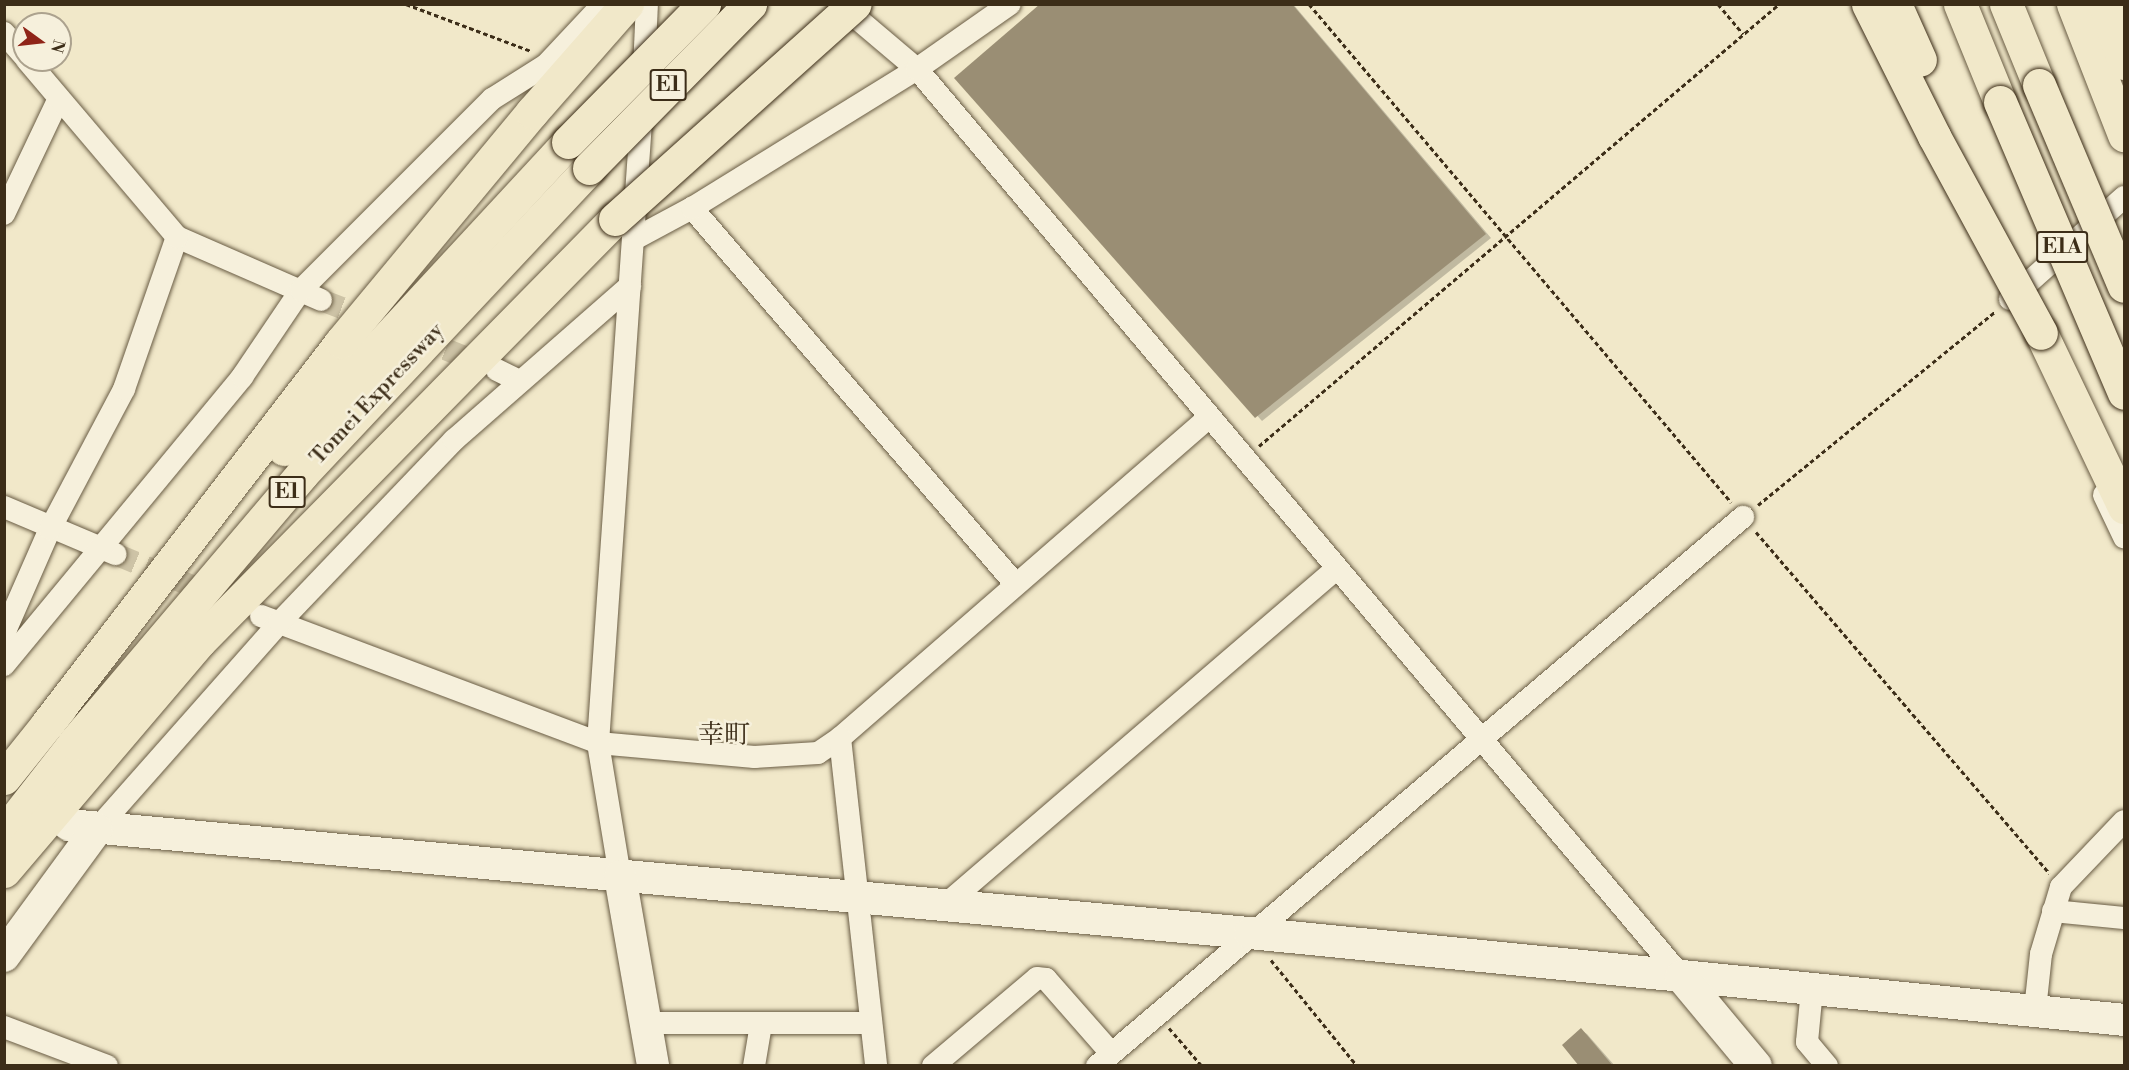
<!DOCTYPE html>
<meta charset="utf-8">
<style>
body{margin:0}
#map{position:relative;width:2129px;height:1070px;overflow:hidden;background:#f1e8c9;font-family:"Libre Bodoni","Noto Serif JP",serif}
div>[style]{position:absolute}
.shadow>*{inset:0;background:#0003}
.building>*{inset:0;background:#9a8e74}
.street-tunnel>*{height:22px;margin-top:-11px;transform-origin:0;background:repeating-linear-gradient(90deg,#cdc3a6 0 22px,transparent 0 33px)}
.path>*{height:3px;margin-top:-1.5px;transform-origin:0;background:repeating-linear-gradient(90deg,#3c2d18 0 4.5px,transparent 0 7.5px)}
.roads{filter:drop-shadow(0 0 2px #695c44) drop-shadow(0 0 2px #695c44)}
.street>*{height:22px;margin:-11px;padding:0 11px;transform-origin:11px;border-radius:11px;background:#f6f0dc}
.secondary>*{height:32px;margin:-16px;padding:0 16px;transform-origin:16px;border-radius:16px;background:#f6f0dc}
.highway>*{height:33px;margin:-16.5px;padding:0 16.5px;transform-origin:16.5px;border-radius:16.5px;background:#f1e8c9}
.bridges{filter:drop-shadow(0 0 2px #3c2d18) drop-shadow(0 0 2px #3c2d18)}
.highway-bridge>*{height:33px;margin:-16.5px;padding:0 16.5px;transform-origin:16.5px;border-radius:16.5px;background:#f1e8c9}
span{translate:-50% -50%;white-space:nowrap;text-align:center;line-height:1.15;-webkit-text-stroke:5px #f6f0dc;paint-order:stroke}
.shield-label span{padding:2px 4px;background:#f6f0dc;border:2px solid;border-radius:4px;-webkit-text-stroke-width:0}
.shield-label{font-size:21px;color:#3c2d18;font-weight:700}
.street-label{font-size:22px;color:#3c2d18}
.quarter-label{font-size:26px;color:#3c2d18}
.frame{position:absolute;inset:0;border:6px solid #3c2d18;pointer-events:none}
.north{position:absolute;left:12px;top:12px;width:60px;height:60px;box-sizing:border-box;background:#f6f0dc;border:2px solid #aca28e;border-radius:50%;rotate:105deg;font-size:16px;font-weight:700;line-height:24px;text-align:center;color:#3c2d18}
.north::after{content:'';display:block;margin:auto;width:21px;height:27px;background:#8f2418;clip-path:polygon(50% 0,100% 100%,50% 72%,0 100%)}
</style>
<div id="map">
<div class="shadow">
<div style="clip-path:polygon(1042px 4px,1293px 4px,1491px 238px,1262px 421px,956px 78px)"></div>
<div style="clip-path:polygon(1581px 1030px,1587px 1034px,1615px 1066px,1581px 1066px)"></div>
</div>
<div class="building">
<div style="clip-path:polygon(1040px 4px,1292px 4px,1486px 234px,1255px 418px,954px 78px)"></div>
<div style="clip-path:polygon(1581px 1028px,1613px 1066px,1579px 1066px,1562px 1045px)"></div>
</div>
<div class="street-tunnel">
<div style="left:321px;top:300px;width:56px;rotate:21deg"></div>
<div style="left:415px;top:337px;width:78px;rotate:21.9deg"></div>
<div style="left:115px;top:554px;width:109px;rotate:22.6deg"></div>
</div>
<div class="path">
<div style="left:406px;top:4px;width:134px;rotate:20.6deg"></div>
<div style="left:1309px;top:4px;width:653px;rotate:49.72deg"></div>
<div style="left:1718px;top:4px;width:39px;rotate:50deg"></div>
<div style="left:1259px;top:446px;width:682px;rotate:-40.36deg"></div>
<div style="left:1758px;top:505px;width:306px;rotate:-39.2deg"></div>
<div style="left:1756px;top:532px;width:450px;rotate:49.3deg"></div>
<div style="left:1271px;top:960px;width:136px;rotate:50.9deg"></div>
<div style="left:1169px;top:1028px;width:50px;rotate:49deg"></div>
</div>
<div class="roads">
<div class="street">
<div style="left:840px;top:4px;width:101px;rotate:40.2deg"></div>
<div style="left:917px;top:69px;width:1186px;rotate:49.89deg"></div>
<div style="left:4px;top:33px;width:30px;rotate:49deg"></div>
<div style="left:644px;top:69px;width:65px;rotate:-87.4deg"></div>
<div style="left:692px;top:208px;width:496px;rotate:49.3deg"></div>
<div style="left:4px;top:214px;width:128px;rotate:-64.6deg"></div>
<div style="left:177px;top:237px;width:157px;rotate:23.6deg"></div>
<div style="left:636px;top:238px;width:64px;rotate:-28.2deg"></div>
<div style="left:692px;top:208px;width:264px;rotate:-31.7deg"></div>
<div style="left:917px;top:69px;width:113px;rotate:-35deg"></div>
<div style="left:2010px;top:299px;width:153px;rotate:-41.8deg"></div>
<div style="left:497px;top:370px;width:25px;rotate:26deg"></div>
<div style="left:2104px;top:495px;width:47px;rotate:64.5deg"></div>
<div style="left:4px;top:507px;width:121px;rotate:22.9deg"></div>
<div style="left:261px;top:616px;width:360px;rotate:20.6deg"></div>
<div style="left:598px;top:743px;width:157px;rotate:5.1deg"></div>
<div style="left:754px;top:757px;width:64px;rotate:-3.6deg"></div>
<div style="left:818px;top:753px;width:27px;rotate:-34deg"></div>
<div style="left:840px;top:738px;width:489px;rotate:-41deg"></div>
<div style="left:4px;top:640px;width:11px;rotate:-80deg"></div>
<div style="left:6px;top:629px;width:109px;rotate:-66.3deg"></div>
<div style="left:50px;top:529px;width:158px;rotate:-62.1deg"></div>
<div style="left:124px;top:389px;width:161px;rotate:-70.8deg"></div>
<div style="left:177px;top:237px;width:232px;rotate:-130.3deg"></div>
<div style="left:4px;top:665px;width:374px;rotate:-50.4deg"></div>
<div style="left:242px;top:377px;width:105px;rotate:-55.9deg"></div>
<div style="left:301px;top:290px;width:270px;rotate:-45deg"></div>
<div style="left:492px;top:99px;width:64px;rotate:-32.2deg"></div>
<div style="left:546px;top:65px;width:83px;rotate:-46.9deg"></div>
<div style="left:840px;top:738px;width:330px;rotate:83.7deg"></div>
<div style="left:97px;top:829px;width:276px;rotate:-48.5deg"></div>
<div style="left:280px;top:622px;width:252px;rotate:-46.3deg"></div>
<div style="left:454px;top:440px;width:234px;rotate:-41.2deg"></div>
<div style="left:620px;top:876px;width:135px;rotate:-99.4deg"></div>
<div style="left:598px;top:743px;width:637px;rotate:-86.04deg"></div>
<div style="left:945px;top:905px;width:516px;rotate:-40.67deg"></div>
<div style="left:2053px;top:911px;width:71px;rotate:5.6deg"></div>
<div style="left:1812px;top:989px;width:53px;rotate:95.4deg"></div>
<div style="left:1807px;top:1042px;width:31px;rotate:50deg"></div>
<div style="left:2035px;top:1010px;width:56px;rotate:-83.9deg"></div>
<div style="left:2041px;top:954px;width:70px;rotate:-73.4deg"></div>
<div style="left:2061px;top:887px;width:91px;rotate:-46.3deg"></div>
<div style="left:645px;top:1023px;width:226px"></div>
<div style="left:4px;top:1027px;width:110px;rotate:20.7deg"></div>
<div style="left:754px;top:1066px;width:43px;rotate:-80.5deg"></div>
<div style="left:933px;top:1066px;width:136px;rotate:-40.2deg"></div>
<div style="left:1037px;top:978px;width:9px;rotate:6deg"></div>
<div style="left:1046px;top:979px;width:98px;rotate:48.7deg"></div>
<div style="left:1097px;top:1066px;width:848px;rotate:-40.36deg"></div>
</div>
<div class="secondary">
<div style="left:69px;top:825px;width:1186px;rotate:5.23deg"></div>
<div style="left:1250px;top:933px;width:878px;rotate:5.68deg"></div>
<div style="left:620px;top:876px;width:193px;rotate:80.1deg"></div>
<div style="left:4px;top:956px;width:157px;rotate:-53.8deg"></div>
<div style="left:1681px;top:976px;width:117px;rotate:50.2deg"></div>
</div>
<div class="highway">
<div style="left:1960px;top:4px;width:106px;rotate:67.8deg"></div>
<div style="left:2006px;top:4px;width:87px;rotate:67.8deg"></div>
<div style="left:2073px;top:4px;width:141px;rotate:68.7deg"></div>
<div style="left:2105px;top:4px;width:62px;rotate:72.1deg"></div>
<div style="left:2041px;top:333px;width:193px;rotate:64.5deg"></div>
<div style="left:284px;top:449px;width:418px;rotate:-47.2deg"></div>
<div style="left:47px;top:724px;width:482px;rotate:-52.4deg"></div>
<div style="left:341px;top:342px;width:299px;rotate:-50.3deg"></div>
<div style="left:532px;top:112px;width:144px;rotate:-48.7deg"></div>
<div style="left:4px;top:778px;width:90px;rotate:-51.3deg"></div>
<div style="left:4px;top:833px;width:114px;rotate:-52.1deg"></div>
<div style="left:74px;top:743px;width:353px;rotate:-49.7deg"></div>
<div style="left:302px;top:474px;width:420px;rotate:-46.8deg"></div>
<div style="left:4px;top:871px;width:302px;rotate:-49.6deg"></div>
<div style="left:200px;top:641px;width:592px;rotate:-45.48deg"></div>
</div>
</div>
<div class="bridges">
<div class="highway-bridge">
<div style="left:1868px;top:4px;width:148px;rotate:63.4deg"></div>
<div style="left:1934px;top:136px;width:224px;rotate:61.5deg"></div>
<div style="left:1895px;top:4px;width:61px;rotate:65.9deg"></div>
<div style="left:2039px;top:85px;width:218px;rotate:67.1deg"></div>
<div style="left:2000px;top:102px;width:316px;rotate:66.9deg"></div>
<div style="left:568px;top:142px;width:194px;rotate:-45.4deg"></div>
<div style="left:589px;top:168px;width:230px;rotate:-45.5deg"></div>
<div style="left:615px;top:219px;width:322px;rotate:-41.9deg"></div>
</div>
</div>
<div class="shield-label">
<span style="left:668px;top:85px">E1</span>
<span style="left:2062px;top:247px">E1A</span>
<span style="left:287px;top:492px">E1</span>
</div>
<div class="street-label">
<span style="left:377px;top:394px;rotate:-47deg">Tomei Expressway</span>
</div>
<div class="quarter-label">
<span style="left:724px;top:736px">幸町</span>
</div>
<div class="frame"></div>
<div class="north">N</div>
</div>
